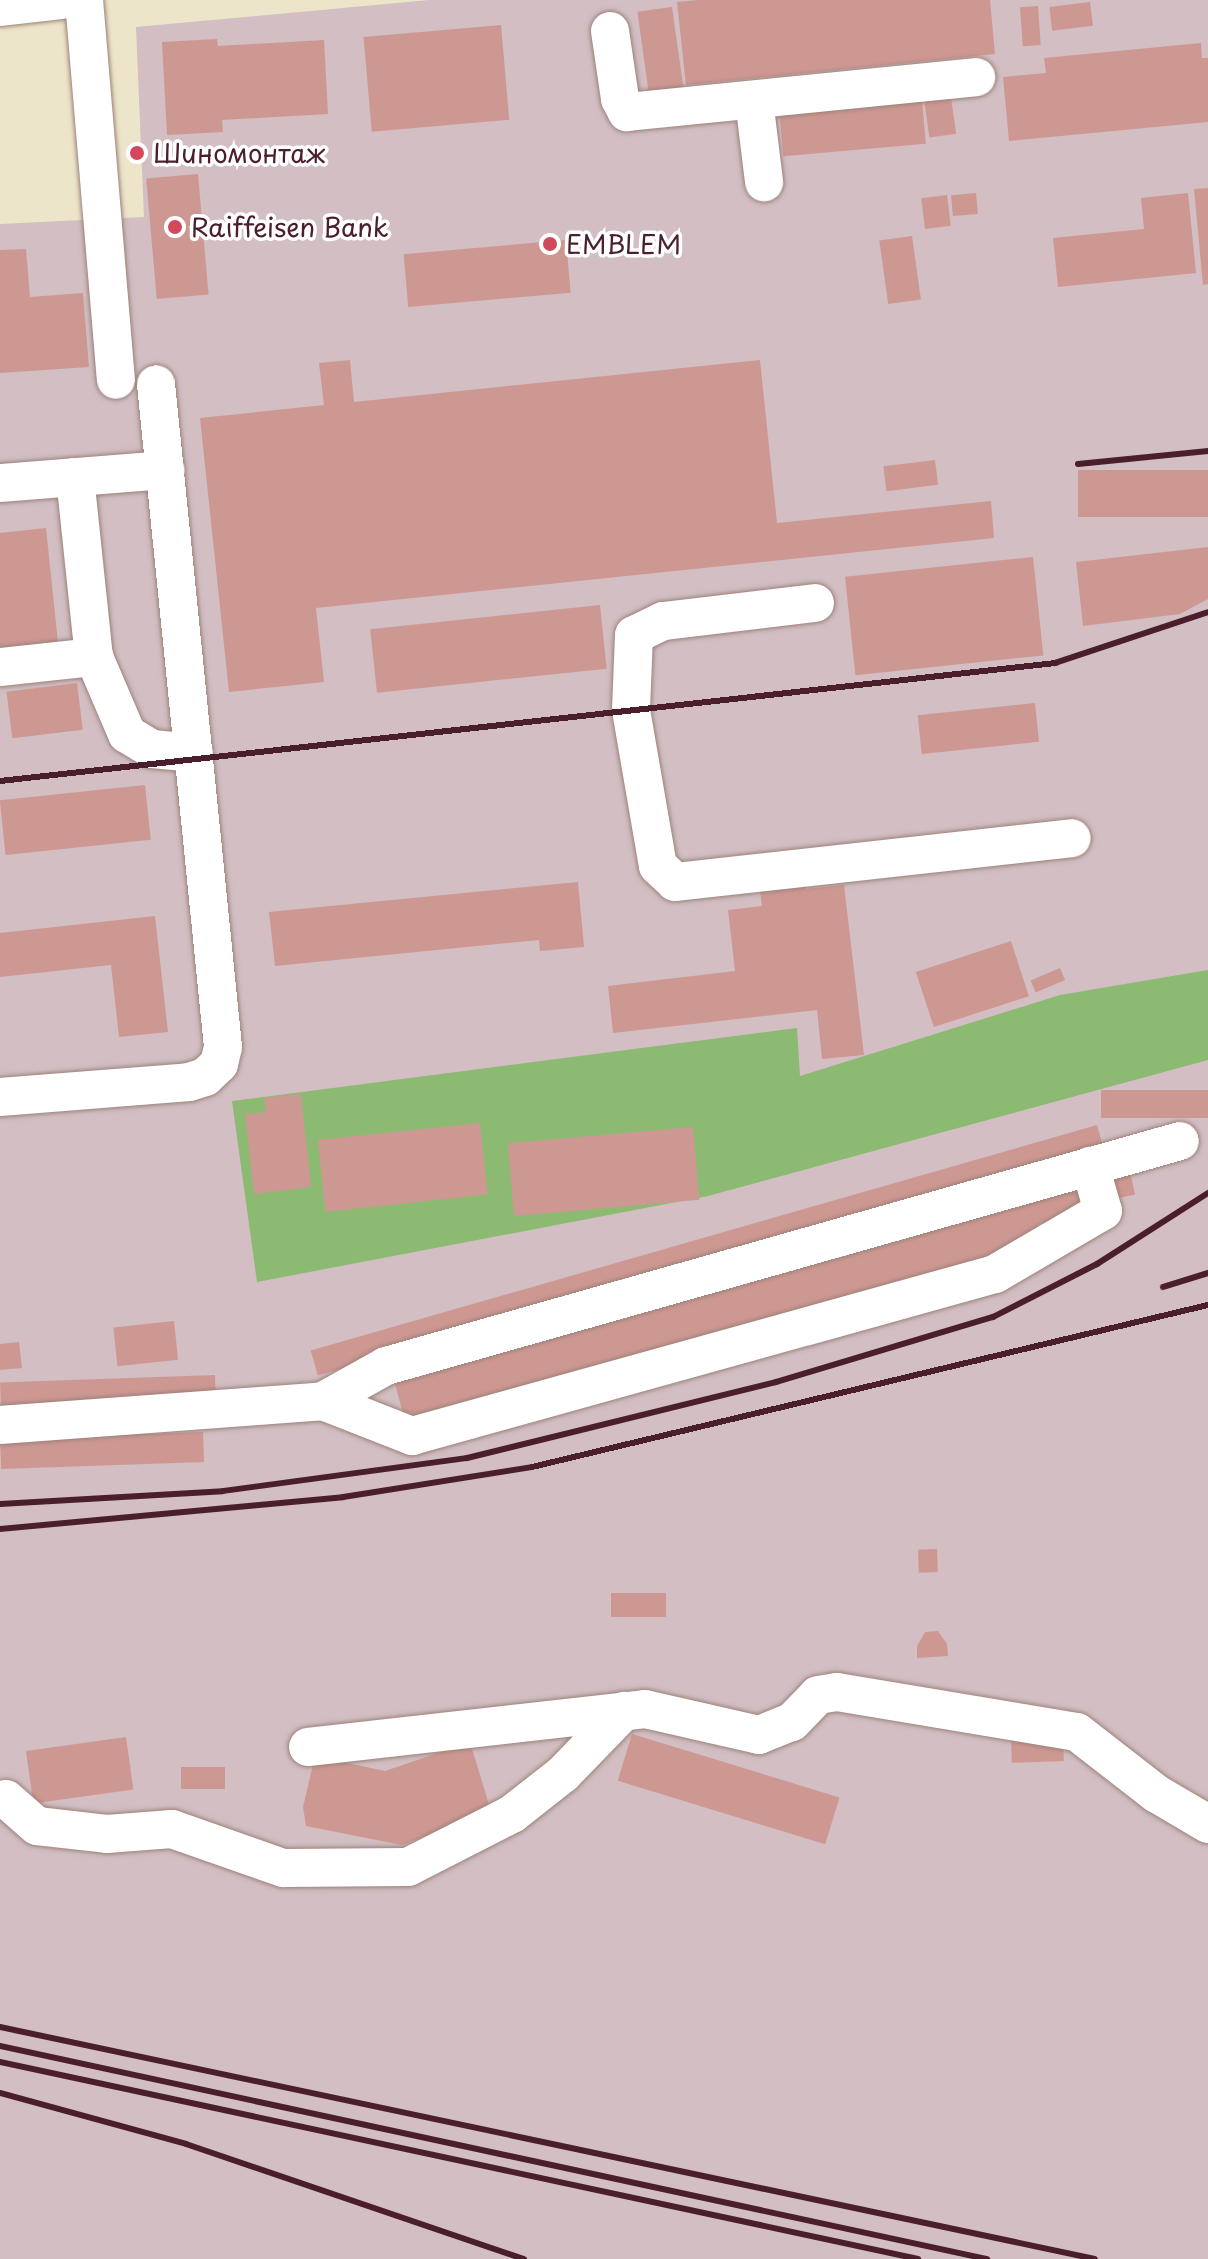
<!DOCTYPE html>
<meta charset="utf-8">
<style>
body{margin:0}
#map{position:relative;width:1208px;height:2259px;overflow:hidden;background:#ede5c9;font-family:"Playpen Sans",sans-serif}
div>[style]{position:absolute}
.industrial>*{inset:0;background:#d2bec3}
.forest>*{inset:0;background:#8cba72}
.building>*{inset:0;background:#ce9892;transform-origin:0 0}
.roads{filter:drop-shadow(0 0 2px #9c827a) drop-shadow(0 0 2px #9c827a)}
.minor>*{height:38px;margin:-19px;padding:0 19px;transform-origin:19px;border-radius:19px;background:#fff}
.rail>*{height:6px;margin:-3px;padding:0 3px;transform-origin:3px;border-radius:3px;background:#4a1f2b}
.dots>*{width:22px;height:22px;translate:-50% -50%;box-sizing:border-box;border:4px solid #fff;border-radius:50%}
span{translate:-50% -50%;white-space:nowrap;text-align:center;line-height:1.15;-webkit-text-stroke:7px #fff;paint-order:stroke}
.poi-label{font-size:26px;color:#4a1f2b}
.left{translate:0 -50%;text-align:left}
</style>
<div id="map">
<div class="industrial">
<div style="clip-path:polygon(429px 0,1208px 0,1208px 2259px,0 2259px,0 224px,144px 217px,136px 27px)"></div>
</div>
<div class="forest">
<div style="clip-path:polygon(1208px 970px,1208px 1060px,708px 1196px,257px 1282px,232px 1101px,797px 1028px,800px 1076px,1060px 995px)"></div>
</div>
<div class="building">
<div style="clip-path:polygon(699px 0,990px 0,995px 54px,686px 85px,677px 2px)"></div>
<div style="left:1090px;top:2px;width:24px;height:41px;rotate:83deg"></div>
<div style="left:1038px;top:6px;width:39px;height:18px;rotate:86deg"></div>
<div style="left:672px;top:7px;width:81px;height:35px;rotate:82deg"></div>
<div style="left:501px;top:25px;width:95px;height:138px;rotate:85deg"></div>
<div style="clip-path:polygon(217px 39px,218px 46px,324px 40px,328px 114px,222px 120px,223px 132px,167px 135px,162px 42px)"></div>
<div style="clip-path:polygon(1201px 43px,1202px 58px,1208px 58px,1208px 122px,1009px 141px,1003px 77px,1046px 73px,1044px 58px)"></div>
<div style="left:951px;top:97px;width:37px;height:27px;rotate:82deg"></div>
<div style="left:922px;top:100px;width:44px;height:143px;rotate:85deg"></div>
<div style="left:198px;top:174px;width:121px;height:52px;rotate:85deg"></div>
<div style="clip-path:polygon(1208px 188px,1208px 284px,1203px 285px,1194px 189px)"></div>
<div style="left:976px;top:193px;width:21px;height:25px;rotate:85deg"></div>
<div style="clip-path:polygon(1188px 193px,1196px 273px,1058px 287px,1053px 238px,1144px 229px,1141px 198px)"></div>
<div style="left:947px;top:195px;width:31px;height:26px;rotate:83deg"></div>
<div style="left:912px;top:236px;width:64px;height:33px;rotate:82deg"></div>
<div style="left:566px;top:240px;width:53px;height:163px;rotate:85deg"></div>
<div style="clip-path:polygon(26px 249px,30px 297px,83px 293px,89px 367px,0 373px,0 250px)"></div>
<div style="clip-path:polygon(350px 360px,354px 402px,760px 360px,777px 523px,991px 501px,994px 538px,316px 608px,324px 682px,229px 692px,200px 418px,324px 405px,319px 363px)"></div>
<div style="left:935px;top:460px;width:25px;height:52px;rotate:83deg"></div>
<div style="left:1208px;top:470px;width:47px;height:130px;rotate:90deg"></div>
<div style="clip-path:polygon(46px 528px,58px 643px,0 650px,0 533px)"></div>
<div style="clip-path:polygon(1208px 547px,1208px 599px,1180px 614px,1083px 626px,1076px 562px)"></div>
<div style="left:1033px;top:557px;width:99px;height:189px;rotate:84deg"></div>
<div style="left:600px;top:605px;width:64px;height:231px;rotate:84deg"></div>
<div style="left:77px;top:683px;width:47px;height:71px;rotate:83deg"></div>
<div style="left:1035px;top:703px;width:39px;height:118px;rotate:84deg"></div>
<div style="left:145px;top:785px;width:55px;height:146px;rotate:84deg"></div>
<div style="clip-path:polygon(804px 877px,806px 889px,844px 885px,864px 1055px,822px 1059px,817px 1010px,613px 1033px,608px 986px,735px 971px,728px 910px,762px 906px,759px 882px)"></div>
<div style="clip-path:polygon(578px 882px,584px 947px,540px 951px,539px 940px,275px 966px,269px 912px)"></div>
<div style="clip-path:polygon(155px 916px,168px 1032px,119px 1037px,111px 965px,0 977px,0 933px)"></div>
<div style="left:1011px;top:941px;width:58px;height:100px;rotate:72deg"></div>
<div style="left:1060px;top:968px;width:13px;height:32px;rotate:67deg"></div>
<div style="left:1208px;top:1090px;width:28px;height:107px;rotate:90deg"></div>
<div style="clip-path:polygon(301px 1094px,311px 1187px,254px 1194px,245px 1114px,266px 1112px,264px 1098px)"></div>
<div style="left:480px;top:1123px;width:72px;height:163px;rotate:84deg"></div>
<div style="left:1097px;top:1125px;width:26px;height:818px;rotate:74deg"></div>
<div style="left:693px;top:1127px;width:73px;height:186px;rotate:85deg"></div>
<div style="left:1130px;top:1171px;width:24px;height:25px;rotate:78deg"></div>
<div style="clip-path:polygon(1083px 1184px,1090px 1210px,1037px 1225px,1040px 1236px,1001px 1258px,406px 1424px,393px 1377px)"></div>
<div style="left:174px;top:1321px;width:39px;height:61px;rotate:84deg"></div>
<div style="clip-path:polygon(19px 1342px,22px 1368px,0 1370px,0 1344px)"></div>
<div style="left:215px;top:1375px;width:23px;height:215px;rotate:88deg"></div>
<div style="left:203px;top:1432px;width:30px;height:203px;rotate:88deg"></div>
<div style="left:937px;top:1549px;width:23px;height:19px;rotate:88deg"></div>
<div style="left:611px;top:1593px;width:55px;height:24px"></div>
<div style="clip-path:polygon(938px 1631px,947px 1644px,948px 1656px,917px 1658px,917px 1646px,925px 1632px)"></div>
<div style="left:632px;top:1734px;width:217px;height:49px;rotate:17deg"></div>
<div style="left:126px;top:1737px;width:53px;height:101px;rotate:82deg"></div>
<div style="left:1063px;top:1737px;width:24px;height:52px;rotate:88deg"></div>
<div style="clip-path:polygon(470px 1742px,491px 1811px,402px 1845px,306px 1826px,303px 1807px,315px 1756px,385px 1771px)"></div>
<div style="left:225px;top:1767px;width:22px;height:44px;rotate:90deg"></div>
</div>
<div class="roads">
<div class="minor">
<div style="left:84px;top:0;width:381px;rotate:85.2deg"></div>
<div style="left:0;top:7px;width:62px;rotate:-6.4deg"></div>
<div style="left:610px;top:31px;width:69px;rotate:81.6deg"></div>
<div style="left:620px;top:99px;width:15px;rotate:62deg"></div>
<div style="left:627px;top:112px;width:351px;rotate:-5.7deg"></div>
<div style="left:754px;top:100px;width:83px;rotate:83deg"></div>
<div style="left:75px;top:477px;width:181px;rotate:84deg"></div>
<div style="left:94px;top:657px;width:84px;rotate:66.8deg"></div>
<div style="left:127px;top:734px;width:29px;rotate:31deg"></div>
<div style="left:152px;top:749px;width:42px;rotate:5.4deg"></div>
<div style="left:0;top:483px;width:166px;rotate:-4.5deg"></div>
<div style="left:815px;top:603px;width:153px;rotate:173.2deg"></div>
<div style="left:663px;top:621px;width:32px;rotate:154deg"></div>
<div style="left:634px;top:635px;width:75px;rotate:92.3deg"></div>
<div style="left:631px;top:710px;width:158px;rotate:80.2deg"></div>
<div style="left:658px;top:866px;width:23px;rotate:43deg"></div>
<div style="left:675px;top:882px;width:399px;rotate:-6.3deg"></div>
<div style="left:0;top:667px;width:95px;rotate:-6.1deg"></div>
<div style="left:0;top:1097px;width:190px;rotate:-4.5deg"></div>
<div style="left:189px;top:1082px;width:17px;rotate:-17deg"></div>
<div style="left:205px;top:1077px;width:19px;rotate:-43deg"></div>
<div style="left:219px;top:1064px;width:17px;rotate:-77deg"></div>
<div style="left:223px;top:1047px;width:666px;rotate:-95.77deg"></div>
<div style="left:323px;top:1401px;width:96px;rotate:21.5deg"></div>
<div style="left:412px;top:1436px;width:605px;rotate:-15.53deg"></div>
<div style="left:995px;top:1274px;width:125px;rotate:-30.3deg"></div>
<div style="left:1103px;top:1211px;width:47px;rotate:-106.1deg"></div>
<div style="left:0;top:1425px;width:324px;rotate:-4.2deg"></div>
<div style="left:323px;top:1401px;width:72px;rotate:-29.1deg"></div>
<div style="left:386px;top:1366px;width:825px;rotate:-15.82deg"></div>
<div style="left:308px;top:1747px;width:339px;rotate:-6.4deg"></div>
<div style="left:645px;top:1709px;width:117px;rotate:12.8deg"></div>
<div style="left:759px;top:1735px;width:35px;rotate:-22deg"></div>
<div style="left:792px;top:1722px;width:37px;rotate:-46deg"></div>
<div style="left:818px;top:1695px;width:19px;rotate:-9deg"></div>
<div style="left:837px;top:1692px;width:243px;rotate:9.5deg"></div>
<div style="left:1077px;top:1732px;width:101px;rotate:37.8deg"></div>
<div style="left:1157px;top:1794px;width:59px;rotate:30.5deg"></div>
<div style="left:6px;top:1799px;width:41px;rotate:41.1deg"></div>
<div style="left:37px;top:1826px;width:70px;rotate:6.5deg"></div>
<div style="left:107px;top:1834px;width:65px;rotate:-4.4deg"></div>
<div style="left:172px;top:1829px;width:118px;rotate:19.4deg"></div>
<div style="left:283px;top:1868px;width:125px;rotate:-0.5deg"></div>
<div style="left:408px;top:1867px;width:117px;rotate:-27deg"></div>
<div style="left:512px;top:1814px;width:65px;rotate:-38.1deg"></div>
<div style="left:563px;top:1774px;width:88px;rotate:-45.9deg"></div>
</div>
</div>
<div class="rail">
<div style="left:1078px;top:464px;width:131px;rotate:-5.7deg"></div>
<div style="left:0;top:781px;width:1062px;rotate:-6.38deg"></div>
<div style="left:1055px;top:663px;width:161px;rotate:-18.4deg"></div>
<div style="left:1163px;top:1287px;width:47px;rotate:-17.3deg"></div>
<div style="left:0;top:1504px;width:223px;rotate:-3.3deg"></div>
<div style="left:223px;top:1491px;width:246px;rotate:-7.7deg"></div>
<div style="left:467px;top:1458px;width:318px;rotate:-13.8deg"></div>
<div style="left:776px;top:1382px;width:227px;rotate:-16.7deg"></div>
<div style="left:993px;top:1317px;width:117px;rotate:-27deg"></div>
<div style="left:1097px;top:1264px;width:132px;rotate:-32.6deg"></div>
<div style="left:0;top:1529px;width:344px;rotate:-5.3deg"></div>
<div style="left:343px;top:1497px;width:191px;rotate:-9deg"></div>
<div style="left:532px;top:1467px;width:695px;rotate:-13.48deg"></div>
<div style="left:0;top:2027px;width:1119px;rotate:11.96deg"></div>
<div style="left:0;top:2046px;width:1010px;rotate:12.18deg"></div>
<div style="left:0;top:2062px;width:939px;rotate:12.11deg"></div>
<div style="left:0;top:2093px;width:193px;rotate:15.3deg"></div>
<div style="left:186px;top:2144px;width:357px;rotate:18.8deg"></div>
</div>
<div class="dots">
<div style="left:137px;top:153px;background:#d1495b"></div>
<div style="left:175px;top:227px;background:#d1495b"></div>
<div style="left:550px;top:244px;background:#d1495b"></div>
</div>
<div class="poi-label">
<span class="left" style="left:153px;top:153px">Шиномонтаж</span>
<span class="left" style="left:191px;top:227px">Raiffeisen Bank</span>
<span class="left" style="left:566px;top:244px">EMBLEM</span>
</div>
</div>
